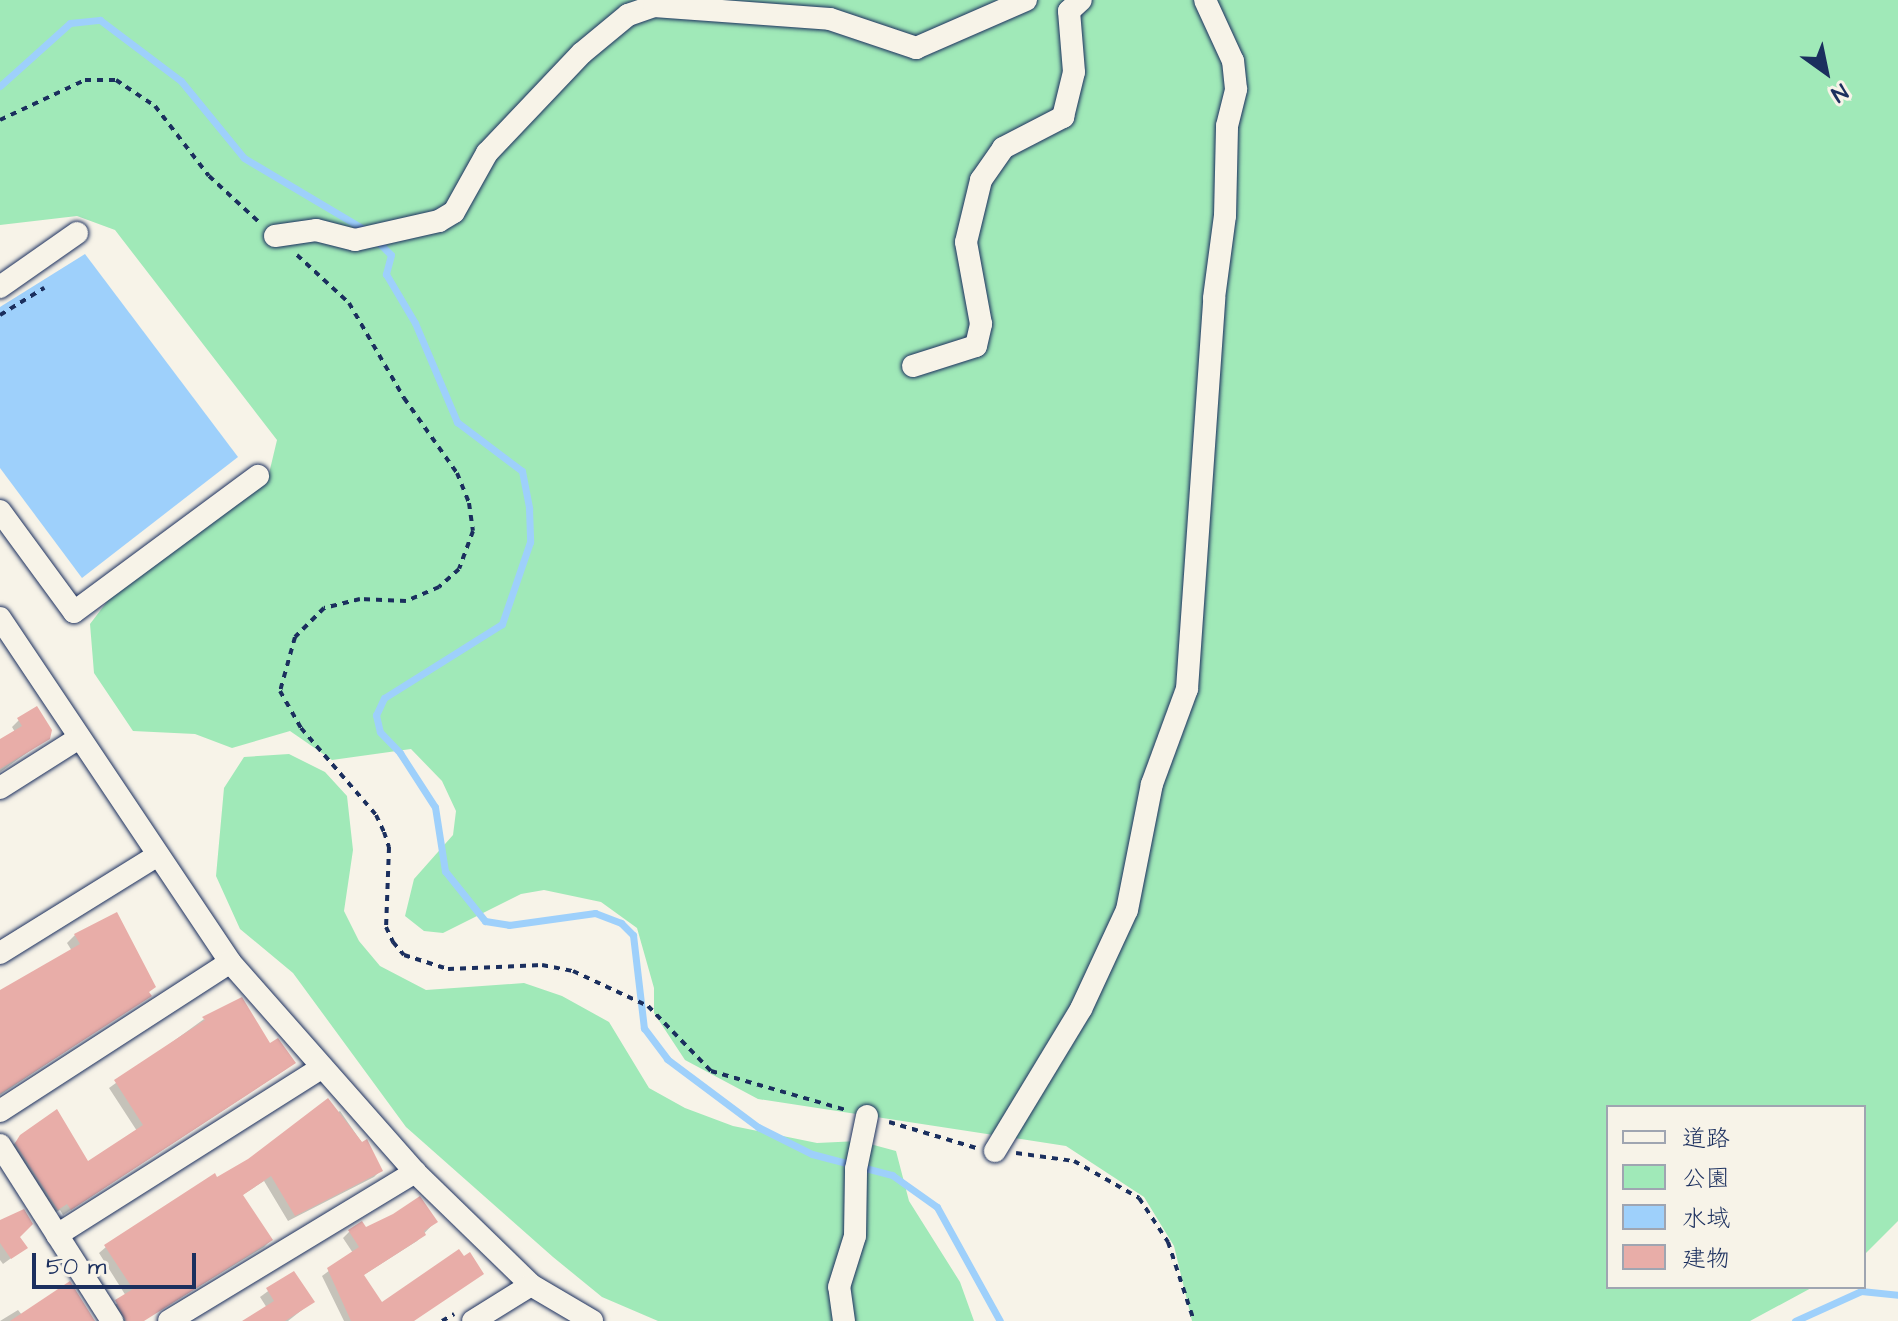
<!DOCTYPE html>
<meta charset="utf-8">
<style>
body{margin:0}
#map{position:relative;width:1898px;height:1321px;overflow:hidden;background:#f7f3e8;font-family:"Architects Daughter","Klee One",sans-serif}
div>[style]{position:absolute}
.green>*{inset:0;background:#a0e9b8}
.water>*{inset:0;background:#9ed0fb}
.shadow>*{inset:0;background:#0003}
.stream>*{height:7px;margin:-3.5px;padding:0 3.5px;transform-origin:3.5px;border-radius:3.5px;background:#9ed0fb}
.building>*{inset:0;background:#e8ada8}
.path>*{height:4px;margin-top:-2px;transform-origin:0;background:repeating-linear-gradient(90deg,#1b2f5e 0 6px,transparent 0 12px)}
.roads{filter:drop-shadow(0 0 2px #1b2f5e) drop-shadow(0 0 2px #1b2f5e)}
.minor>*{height:22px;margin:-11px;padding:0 11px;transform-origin:11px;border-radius:11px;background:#f7f3e8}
span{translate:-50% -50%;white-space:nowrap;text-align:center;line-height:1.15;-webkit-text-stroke:6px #f7f3e8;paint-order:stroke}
.legend{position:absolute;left:1606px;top:1105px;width:260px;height:184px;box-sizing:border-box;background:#f7f3e8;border:2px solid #9fa5b1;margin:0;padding:10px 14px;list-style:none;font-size:24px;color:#1b2f5e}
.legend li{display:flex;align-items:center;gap:16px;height:40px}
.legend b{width:40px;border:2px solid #9fa5b1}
.north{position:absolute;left:1786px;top:32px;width:80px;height:80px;-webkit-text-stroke:6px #f7f3e8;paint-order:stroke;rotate:147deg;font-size:22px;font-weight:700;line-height:32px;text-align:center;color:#1b2f5e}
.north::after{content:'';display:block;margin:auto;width:28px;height:36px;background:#1b2f5e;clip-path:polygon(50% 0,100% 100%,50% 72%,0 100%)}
.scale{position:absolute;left:32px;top:1253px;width:164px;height:36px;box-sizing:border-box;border:4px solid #1b2f5e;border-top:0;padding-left:10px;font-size:24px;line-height:28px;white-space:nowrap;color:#1b2f5e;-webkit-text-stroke:6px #f7f3e8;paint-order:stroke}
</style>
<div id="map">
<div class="green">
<div style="clip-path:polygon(0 0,1898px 0,1898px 1221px,1864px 1255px,1864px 1107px,1608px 1107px,1608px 1287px,1813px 1287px,1750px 1321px,1192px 1321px,1174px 1246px,1144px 1197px,1066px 1146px,758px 1099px,685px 1060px,654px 1013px,654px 988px,637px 928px,601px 902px,544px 890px,521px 894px,443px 933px,424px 931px,405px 916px,414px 879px,453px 835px,456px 811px,442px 781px,411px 749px,332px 760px,290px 731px,232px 748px,195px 734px,133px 731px,94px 673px,90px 624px,125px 578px,267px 482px,277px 440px,115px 230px,77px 216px,0 225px)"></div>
<div style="clip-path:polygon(289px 754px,325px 772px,347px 796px,353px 850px,344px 911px,359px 941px,380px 966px,426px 990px,524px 983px,562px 996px,609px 1022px,649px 1088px,685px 1108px,733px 1126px,817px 1143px,859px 1141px,896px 1151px,909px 1201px,960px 1282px,974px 1321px,658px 1321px,602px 1297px,553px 1257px,406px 1127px,293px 973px,240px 929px,216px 876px,224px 788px,244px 757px)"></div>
</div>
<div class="water">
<div style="clip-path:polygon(85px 254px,238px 457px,82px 578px,0 468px,0 307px)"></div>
</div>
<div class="shadow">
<div style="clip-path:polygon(19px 720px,48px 738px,0 772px,0 741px,15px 732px,12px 727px)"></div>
<div style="clip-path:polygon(75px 935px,149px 996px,0 1095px,0 992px,72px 951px,67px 943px)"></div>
<div style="clip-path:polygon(204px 1019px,286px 1069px,63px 1215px,60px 1210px,50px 1215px,10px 1151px,13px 1145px,21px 1137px,87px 1164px,137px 1131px,109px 1088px)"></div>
<div style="clip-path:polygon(340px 1111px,381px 1170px,374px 1177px,288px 1221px,264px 1181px,241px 1196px,271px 1240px,264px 1247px,142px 1321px,117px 1321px,110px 1309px,126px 1296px,99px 1253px,106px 1247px)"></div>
<div style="clip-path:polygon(435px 1222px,417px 1241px,362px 1276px,381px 1305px,482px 1274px,411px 1321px,344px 1321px,322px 1276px,353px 1253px,343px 1238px,349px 1232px)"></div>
<div style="clip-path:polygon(0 1225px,25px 1248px,3px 1264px,0 1260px)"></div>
<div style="clip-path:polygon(293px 1273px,312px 1302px,288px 1321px,246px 1321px,267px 1308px,260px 1297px)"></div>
<div style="clip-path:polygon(18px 1310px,22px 1315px,93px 1321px,0 1321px)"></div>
</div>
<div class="stream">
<div style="left:0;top:86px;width:94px;rotate:-42deg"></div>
<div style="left:70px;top:23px;width:30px;rotate:-6deg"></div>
<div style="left:100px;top:20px;width:101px;rotate:37deg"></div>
<div style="left:181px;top:81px;width:99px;rotate:50.7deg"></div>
<div style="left:244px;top:158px;width:143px;rotate:30.7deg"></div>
<div style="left:376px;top:240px;width:21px;rotate:45deg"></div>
<div style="left:391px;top:255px;width:20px;rotate:105deg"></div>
<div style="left:386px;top:274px;width:57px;rotate:59.4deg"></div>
<div style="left:415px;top:323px;width:108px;rotate:67deg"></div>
<div style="left:457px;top:422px;width:81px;rotate:37deg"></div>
<div style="left:522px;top:471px;width:38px;rotate:79deg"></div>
<div style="left:529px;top:508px;width:34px;rotate:88deg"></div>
<div style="left:530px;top:542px;width:87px;rotate:108.9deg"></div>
<div style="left:502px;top:624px;width:139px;rotate:147.9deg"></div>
<div style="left:384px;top:698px;width:19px;rotate:115deg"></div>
<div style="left:376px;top:715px;width:17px;rotate:77deg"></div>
<div style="left:380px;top:732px;width:29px;rotate:46deg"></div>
<div style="left:400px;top:753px;width:64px;rotate:57.1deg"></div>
<div style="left:435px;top:807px;width:65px;rotate:81.1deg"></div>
<div style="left:445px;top:871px;width:64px;rotate:51.3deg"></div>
<div style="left:485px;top:921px;width:24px;rotate:9deg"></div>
<div style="left:509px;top:925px;width:87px;rotate:-7.9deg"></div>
<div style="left:595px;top:913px;width:28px;rotate:21deg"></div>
<div style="left:621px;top:923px;width:17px;rotate:45deg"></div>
<div style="left:633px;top:935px;width:94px;rotate:83.3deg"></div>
<div style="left:644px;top:1028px;width:39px;rotate:53deg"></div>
<div style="left:667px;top:1059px;width:114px;rotate:36.8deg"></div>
<div style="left:758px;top:1127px;width:60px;rotate:26.6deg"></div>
<div style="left:812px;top:1154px;width:83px;rotate:14.7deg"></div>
<div style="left:892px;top:1175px;width:55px;rotate:35.4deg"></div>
<div style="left:937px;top:1207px;width:130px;rotate:61.1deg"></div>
<div style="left:1795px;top:1321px;width:72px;rotate:-24.4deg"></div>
<div style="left:1861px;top:1291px;width:37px;rotate:6deg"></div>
</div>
<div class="building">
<div style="clip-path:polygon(37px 706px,52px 730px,50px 739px,0 769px,0 739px,22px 726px,17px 718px)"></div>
<div style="clip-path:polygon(117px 912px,156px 987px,149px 992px,152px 996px,0 1094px,0 990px,80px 944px,74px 934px)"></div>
<div style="clip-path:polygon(242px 997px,270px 1043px,278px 1038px,296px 1063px,71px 1210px,67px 1204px,58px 1210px,15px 1143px,20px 1135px,57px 1109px,88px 1161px,143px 1125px,114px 1080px,205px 1020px,202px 1017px)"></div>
<div style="clip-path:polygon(328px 1098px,362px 1142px,367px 1139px,383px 1171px,295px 1216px,271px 1176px,243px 1195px,273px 1240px,144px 1321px,126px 1321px,115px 1300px,133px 1289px,104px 1245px,215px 1173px,217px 1177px,248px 1159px)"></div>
<div style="clip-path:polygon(420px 1196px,438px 1222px,424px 1231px,426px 1235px,364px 1275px,382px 1302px,459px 1249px,464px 1256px,470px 1252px,484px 1274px,414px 1321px,351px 1321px,327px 1268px,359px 1247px,348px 1230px,362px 1221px,366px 1227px,393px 1214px)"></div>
<div style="clip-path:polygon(24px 1209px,33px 1224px,20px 1237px,28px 1248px,11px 1259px,0 1243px,0 1220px)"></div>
<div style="clip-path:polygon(294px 1271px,315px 1302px,285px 1321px,242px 1321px,274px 1301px,266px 1288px)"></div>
<div style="clip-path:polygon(70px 1281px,95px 1321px,10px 1321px)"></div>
</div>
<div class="path">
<div style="left:0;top:120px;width:94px;rotate:-25.2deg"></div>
<div style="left:85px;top:80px;width:31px"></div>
<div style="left:116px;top:80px;width:47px;rotate:33.7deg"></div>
<div style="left:155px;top:106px;width:88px;rotate:52.4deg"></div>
<div style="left:209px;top:176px;width:69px;rotate:42.7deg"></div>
<div style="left:297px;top:255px;width:71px;rotate:42.7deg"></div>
<div style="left:349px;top:303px;width:110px;rotate:59.9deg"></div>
<div style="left:404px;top:398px;width:92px;rotate:54.8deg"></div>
<div style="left:457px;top:473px;width:32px;rotate:68deg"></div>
<div style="left:469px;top:503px;width:28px;rotate:82deg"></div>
<div style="left:473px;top:531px;width:40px;rotate:110.2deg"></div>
<div style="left:459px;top:569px;width:27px;rotate:138deg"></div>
<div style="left:439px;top:587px;width:36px;rotate:157deg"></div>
<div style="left:406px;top:601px;width:46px;rotate:-177.5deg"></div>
<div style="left:360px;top:599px;width:37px;rotate:166deg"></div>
<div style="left:324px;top:608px;width:41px;rotate:135deg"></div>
<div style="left:295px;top:637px;width:56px;rotate:105.5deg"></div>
<div style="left:280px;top:691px;width:43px;rotate:60.4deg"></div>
<div style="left:301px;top:728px;width:115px;rotate:49.2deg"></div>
<div style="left:376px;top:815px;width:19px;rotate:65deg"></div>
<div style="left:384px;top:832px;width:16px;rotate:72deg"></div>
<div style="left:389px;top:847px;width:80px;rotate:92.1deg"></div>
<div style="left:386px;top:927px;width:17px;rotate:65deg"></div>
<div style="left:393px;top:942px;width:17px;rotate:50deg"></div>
<div style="left:404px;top:955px;width:46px;rotate:17.7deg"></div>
<div style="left:448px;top:969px;width:94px;rotate:-2.4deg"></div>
<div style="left:542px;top:965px;width:32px;rotate:11deg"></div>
<div style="left:573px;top:971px;width:83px;rotate:25deg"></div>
<div style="left:648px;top:1006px;width:91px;rotate:45.9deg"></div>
<div style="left:711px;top:1071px;width:141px;rotate:16.1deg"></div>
<div style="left:0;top:315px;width:52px;rotate:-31.5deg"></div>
<div style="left:889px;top:1122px;width:91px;rotate:16.6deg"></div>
<div style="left:1016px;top:1153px;width:59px;rotate:7.9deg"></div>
<div style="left:1074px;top:1161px;width:75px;rotate:29.6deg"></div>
<div style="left:1139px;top:1198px;width:53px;rotate:56.6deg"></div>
<div style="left:1168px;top:1242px;width:83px;rotate:71.8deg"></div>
<div style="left:442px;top:1321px;width:14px;rotate:-30deg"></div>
</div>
<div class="roads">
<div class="minor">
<div style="left:275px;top:236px;width:41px;rotate:-8.3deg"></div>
<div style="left:316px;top:230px;width:40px;rotate:14.4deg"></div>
<div style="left:355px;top:240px;width:86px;rotate:-12.7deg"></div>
<div style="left:439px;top:221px;width:17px;rotate:-31deg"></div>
<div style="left:454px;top:212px;width:68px;rotate:-60.8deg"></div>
<div style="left:487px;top:153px;width:138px;rotate:-46.5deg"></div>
<div style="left:582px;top:53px;width:60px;rotate:-39.6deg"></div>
<div style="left:628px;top:15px;width:28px;rotate:-19deg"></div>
<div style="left:654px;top:6px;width:176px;rotate:4.2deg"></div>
<div style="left:830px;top:19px;width:91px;rotate:18.6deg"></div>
<div style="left:916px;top:48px;width:120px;rotate:-23.6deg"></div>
<div style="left:0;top:287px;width:94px;rotate:-35deg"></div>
<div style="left:913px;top:366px;width:66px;rotate:-17.6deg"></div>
<div style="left:976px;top:346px;width:23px;rotate:-77deg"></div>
<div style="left:981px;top:324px;width:83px;rotate:-100.4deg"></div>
<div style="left:966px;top:242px;width:64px;rotate:-76.4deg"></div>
<div style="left:981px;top:180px;width:39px;rotate:-55deg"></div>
<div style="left:1003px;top:148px;width:68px;rotate:-27.3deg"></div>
<div style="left:1063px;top:117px;width:46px;rotate:-76.3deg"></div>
<div style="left:1074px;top:72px;width:61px;rotate:-94.7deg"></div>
<div style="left:1069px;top:11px;width:16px;rotate:-43deg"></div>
<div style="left:0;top:511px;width:125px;rotate:53.8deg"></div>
<div style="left:74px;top:612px;width:229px;rotate:-36.5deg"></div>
<div style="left:0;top:618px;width:414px;rotate:56.2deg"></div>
<div style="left:230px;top:962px;width:280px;rotate:48.6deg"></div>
<div style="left:415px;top:1172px;width:162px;rotate:44.2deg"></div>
<div style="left:531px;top:1285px;width:71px;rotate:30.5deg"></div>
<div style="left:0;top:788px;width:93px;rotate:-32.3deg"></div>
<div style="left:0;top:953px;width:186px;rotate:-31.8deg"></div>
<div style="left:0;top:1111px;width:274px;rotate:-32.9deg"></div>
<div style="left:0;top:1145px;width:209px;rotate:57.5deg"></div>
<div style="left:995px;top:1151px;width:166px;rotate:-58.8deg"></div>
<div style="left:1081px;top:1009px;width:109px;rotate:-65.1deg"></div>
<div style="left:1127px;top:910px;width:128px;rotate:-78.8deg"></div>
<div style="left:1152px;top:784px;width:101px;rotate:-69.8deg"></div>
<div style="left:1187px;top:689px;width:392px;rotate:-86deg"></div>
<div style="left:1214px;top:298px;width:83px;rotate:-82.4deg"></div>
<div style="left:1225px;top:216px;width:90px;rotate:-88.7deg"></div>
<div style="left:1227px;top:126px;width:38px;rotate:-76deg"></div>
<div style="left:1236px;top:89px;width:28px;rotate:-96deg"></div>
<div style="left:1233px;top:61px;width:67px;rotate:-114.7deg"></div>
<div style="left:57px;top:1235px;width:312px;rotate:-32.3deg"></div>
<div style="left:169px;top:1321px;width:288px;rotate:-31.2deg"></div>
<div style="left:473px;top:1321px;width:68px;rotate:-31.8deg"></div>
<div style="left:844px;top:1321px;width:34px;rotate:-98deg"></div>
<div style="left:839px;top:1287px;width:53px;rotate:-72.6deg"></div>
<div style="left:855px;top:1236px;width:67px;rotate:-89.1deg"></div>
<div style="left:856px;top:1169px;width:54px;rotate:-78.3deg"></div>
</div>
</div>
<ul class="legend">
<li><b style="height:10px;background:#f7f3e8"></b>道路</li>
<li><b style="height:22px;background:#a0e9b8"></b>公園</li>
<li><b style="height:22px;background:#9ed0fb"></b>水域</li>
<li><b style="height:22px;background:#e8ada8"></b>建物</li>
</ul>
<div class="north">N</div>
<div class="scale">50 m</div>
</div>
